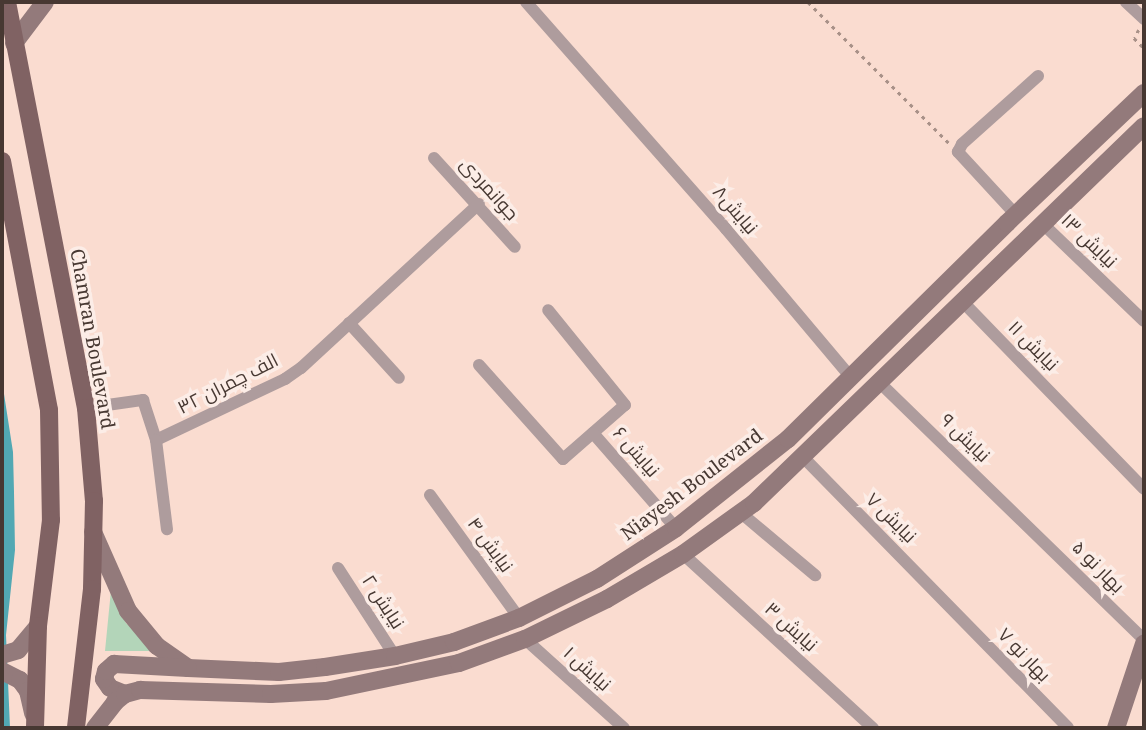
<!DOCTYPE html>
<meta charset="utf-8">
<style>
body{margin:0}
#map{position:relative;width:1146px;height:730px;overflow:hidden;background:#fadcd0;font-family:"Noto Serif",Cairo,serif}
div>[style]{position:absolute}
.green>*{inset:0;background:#b3d5b9}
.water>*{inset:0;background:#52a8b3}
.path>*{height:2.5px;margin-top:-1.25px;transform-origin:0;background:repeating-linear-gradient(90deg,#a89188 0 3.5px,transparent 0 8.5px)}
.street>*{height:12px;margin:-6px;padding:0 6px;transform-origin:6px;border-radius:6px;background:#ae9c9d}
.secondary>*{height:18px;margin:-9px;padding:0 9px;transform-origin:9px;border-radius:9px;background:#937a7b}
.primary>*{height:18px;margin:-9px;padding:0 9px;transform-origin:9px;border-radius:9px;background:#806263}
span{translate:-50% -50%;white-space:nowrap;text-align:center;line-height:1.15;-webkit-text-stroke:7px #fcede7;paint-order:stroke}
.street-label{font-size:19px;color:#473832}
.frame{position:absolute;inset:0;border:4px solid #473832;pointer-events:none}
</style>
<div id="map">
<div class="green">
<div style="clip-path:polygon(111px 590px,126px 623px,157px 651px,105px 651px)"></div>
</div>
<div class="water">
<div style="clip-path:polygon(2px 381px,13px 452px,14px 492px,15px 550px,6px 635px,10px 728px,2px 728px)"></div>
</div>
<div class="path">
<div style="left:808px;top:2px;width:199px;rotate:45deg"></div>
<div style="left:1139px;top:30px;width:9px;rotate:122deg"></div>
<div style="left:1134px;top:38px;width:14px;rotate:45deg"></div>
</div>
<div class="street">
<div style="left:526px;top:2px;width:303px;rotate:48.6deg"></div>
<div style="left:726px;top:229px;width:192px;rotate:49.9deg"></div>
<div style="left:1126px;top:2px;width:25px;rotate:43deg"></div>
<div style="left:434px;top:158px;width:120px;rotate:47.7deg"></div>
<div style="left:1016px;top:215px;width:86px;rotate:-132.6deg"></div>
<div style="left:958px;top:152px;width:9px;rotate:-63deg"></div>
<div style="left:962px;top:144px;width:102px;rotate:-41.8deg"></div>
<div style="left:1042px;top:223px;width:141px;rotate:43.9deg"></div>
<div style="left:961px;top:300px;width:263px;rotate:45.9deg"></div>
<div style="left:349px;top:323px;width:74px;rotate:47.7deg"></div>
<div style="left:479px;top:365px;width:126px;rotate:48.2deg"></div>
<div style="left:563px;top:459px;width:82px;rotate:-41.1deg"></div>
<div style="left:625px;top:405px;width:122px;rotate:-129deg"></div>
<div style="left:879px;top:382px;width:370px;rotate:44.2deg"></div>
<div style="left:86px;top:408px;width:58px;rotate:-8deg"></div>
<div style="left:143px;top:400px;width:42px;rotate:72deg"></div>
<div style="left:156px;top:440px;width:143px;rotate:-25.3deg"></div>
<div style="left:285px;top:379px;width:19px;rotate:-35deg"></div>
<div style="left:301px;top:368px;width:242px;rotate:-42.7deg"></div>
<div style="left:593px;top:433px;width:126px;rotate:48.9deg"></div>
<div style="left:156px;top:440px;width:90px;rotate:83deg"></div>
<div style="left:802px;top:456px;width:380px;rotate:45.6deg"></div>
<div style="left:430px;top:495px;width:152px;rotate:54.1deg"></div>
<div style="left:741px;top:513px;width:97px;rotate:40deg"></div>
<div style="left:683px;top:554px;width:258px;rotate:42.5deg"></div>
<div style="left:338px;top:568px;width:105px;rotate:57.1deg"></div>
<div style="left:525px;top:639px;width:133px;rotate:42deg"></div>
</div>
<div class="secondary">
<div style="left:14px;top:43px;width:51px;rotate:-52.9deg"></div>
<div style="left:93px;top:532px;width:86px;rotate:66.1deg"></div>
<div style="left:128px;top:611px;width:45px;rotate:50.4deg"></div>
<div style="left:157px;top:646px;width:38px;rotate:35deg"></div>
<div style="left:188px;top:668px;width:91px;rotate:2.5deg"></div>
<div style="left:279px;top:672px;width:46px;rotate:-6.2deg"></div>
<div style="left:325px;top:667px;width:71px;rotate:-8.9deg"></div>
<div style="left:395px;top:656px;width:61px;rotate:-13.3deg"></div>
<div style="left:454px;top:642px;width:69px;rotate:-20.3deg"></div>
<div style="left:519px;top:618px;width:87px;rotate:-26.6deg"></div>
<div style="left:597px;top:579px;width:94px;rotate:-32.8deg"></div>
<div style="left:676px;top:528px;width:143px;rotate:-38.5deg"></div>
<div style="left:788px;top:439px;width:308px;rotate:-44.6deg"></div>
<div style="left:1007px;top:223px;width:189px;rotate:-43.5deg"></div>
<div style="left:2px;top:655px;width:17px;rotate:-17deg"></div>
<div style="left:18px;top:650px;width:31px;rotate:-50deg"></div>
<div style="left:2px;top:671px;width:20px;rotate:27deg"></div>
<div style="left:20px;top:680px;width:14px;rotate:54deg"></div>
<div style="left:28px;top:691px;width:23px;rotate:77deg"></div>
<div style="left:125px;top:694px;width:16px;rotate:-158deg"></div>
<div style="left:110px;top:688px;width:11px;rotate:-124deg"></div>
<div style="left:104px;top:679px;width:8px;rotate:-76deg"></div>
<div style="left:106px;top:671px;width:11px;rotate:-41deg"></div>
<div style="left:114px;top:664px;width:74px;rotate:3.1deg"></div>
<div style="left:95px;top:728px;width:33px;rotate:-52deg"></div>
<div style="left:115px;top:702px;width:13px;rotate:-39deg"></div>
<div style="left:125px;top:694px;width:16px;rotate:-15deg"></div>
<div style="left:140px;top:690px;width:131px;rotate:1.7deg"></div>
<div style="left:271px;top:694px;width:55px;rotate:-3.1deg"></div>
<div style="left:326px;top:691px;width:136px;rotate:-11.9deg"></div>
<div style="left:459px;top:663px;width:70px;rotate:-20deg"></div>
<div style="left:525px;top:639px;width:91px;rotate:-26deg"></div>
<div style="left:607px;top:599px;width:88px;rotate:-30.6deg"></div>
<div style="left:683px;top:554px;width:87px;rotate:-35.7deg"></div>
<div style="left:754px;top:503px;width:542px;rotate:-44.03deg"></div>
<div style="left:1116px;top:728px;width:89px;rotate:-71.6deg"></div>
</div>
<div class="primary">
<div style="left:7px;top:2px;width:414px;rotate:79deg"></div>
<div style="left:86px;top:408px;width:93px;rotate:85.1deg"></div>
<div style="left:94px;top:501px;width:88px;rotate:91.3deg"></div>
<div style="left:92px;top:589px;width:140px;rotate:96.6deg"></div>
<div style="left:2px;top:161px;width:253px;rotate:79.3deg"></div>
<div style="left:49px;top:410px;width:110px;rotate:89deg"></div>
<div style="left:51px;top:520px;width:107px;rotate:97deg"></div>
<div style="left:38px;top:626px;width:102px;rotate:91.7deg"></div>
</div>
<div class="street-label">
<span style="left:489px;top:189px;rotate:48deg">جوانمردی</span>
<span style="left:735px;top:210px;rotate:49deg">نیایش۸</span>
<span style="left:1089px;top:241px;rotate:44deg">نیایش ۱۳</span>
<span style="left:92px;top:339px;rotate:80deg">Chamran Boulevard</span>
<span style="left:1033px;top:346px;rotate:45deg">نیایش ۱۱</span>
<span style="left:228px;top:384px;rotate:-27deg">۳۲ الف چمران</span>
<span style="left:965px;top:438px;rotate:44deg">نیایش ۹</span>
<span style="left:636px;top:452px;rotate:49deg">نیایش ۶</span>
<span style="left:692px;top:485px;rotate:-37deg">Niayesh Boulevard</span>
<span style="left:891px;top:518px;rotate:45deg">نیایش ۷</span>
<span style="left:490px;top:545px;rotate:54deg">نیایش ۴</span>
<span style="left:1098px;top:567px;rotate:45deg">۵ بهار نو</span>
<span style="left:383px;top:602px;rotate:57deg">نیایش ۲</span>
<span style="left:791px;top:627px;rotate:42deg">نیایش ۳</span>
<span style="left:1024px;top:655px;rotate:46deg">۷ بهار نو</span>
<span style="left:587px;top:669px;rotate:42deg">نیایش ۱</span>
</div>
<div class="frame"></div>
</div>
